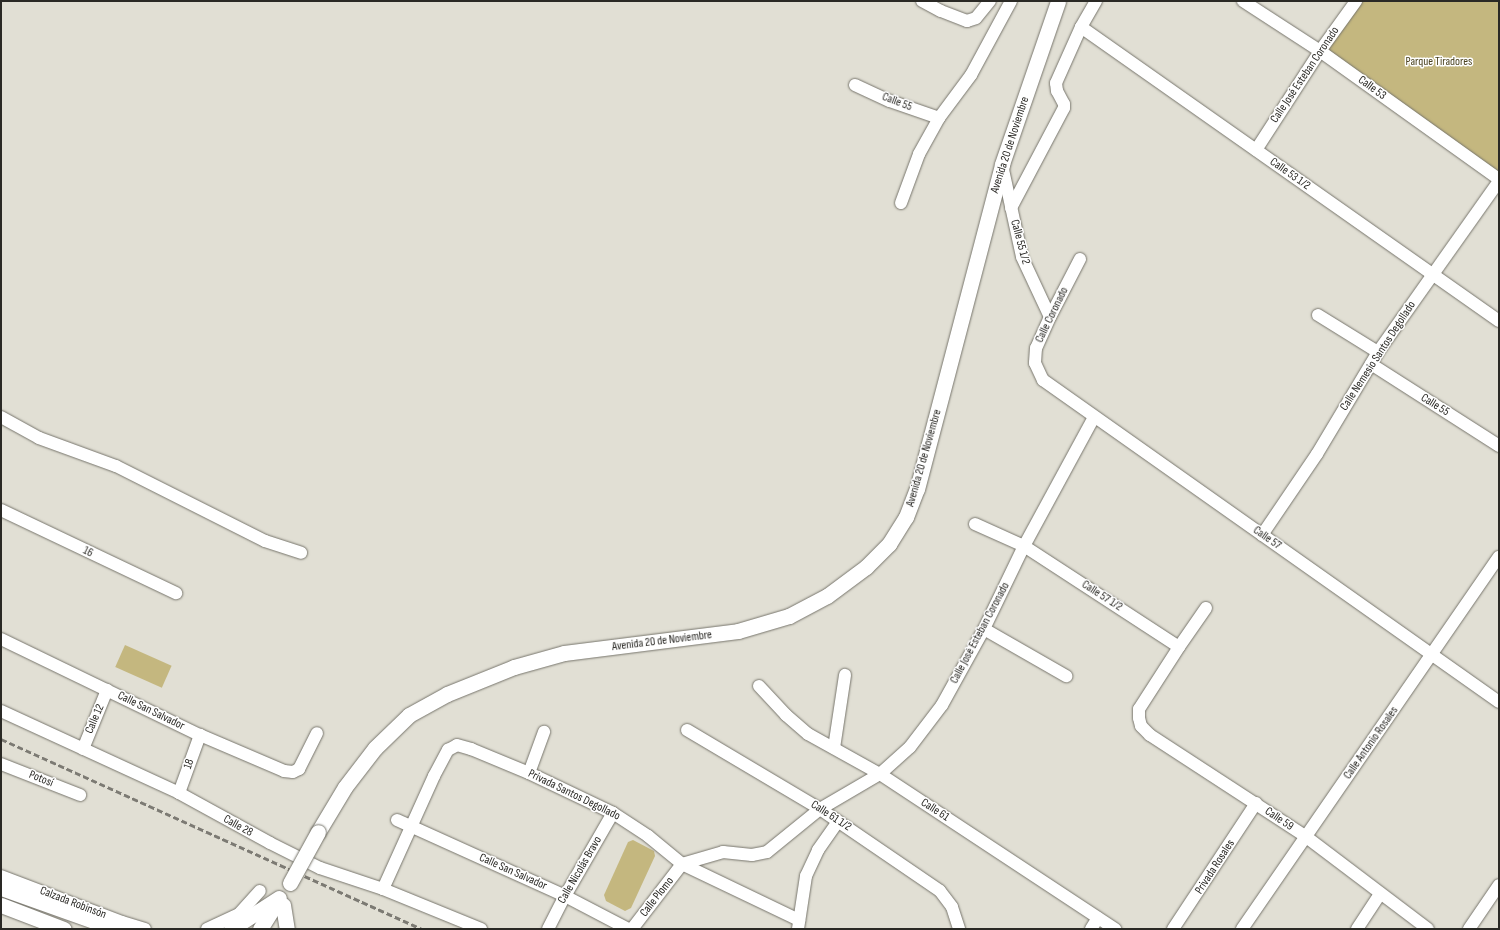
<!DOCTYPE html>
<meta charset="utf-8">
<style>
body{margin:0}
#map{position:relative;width:1500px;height:930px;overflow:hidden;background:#e1dfd4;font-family:"Sofia Sans Condensed",sans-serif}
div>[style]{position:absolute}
.green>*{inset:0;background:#c4b77f;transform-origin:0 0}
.roads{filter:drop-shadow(0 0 1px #77756c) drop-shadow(0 0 1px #77756c)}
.minor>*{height:12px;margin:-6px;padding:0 6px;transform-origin:6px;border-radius:6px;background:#fff}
.major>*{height:15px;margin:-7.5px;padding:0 7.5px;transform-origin:7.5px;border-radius:7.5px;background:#fff}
.rail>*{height:3px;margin-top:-1.5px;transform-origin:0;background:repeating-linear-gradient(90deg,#7c7a73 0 6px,transparent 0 9px)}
.bridges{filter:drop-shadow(0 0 1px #77756c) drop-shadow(0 0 1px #77756c)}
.major-bridge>*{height:15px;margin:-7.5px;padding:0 7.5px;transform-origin:7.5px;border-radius:7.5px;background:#fff}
span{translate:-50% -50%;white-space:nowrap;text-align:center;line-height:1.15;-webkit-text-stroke:3px #fff;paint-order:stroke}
.park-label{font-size:12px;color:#49411e}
.street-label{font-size:12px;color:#2a2925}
.frame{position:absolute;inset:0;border:2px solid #2a2925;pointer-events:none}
</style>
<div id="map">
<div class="green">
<div style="clip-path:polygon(1353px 1px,1499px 1px,1499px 177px,1319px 50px)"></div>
<div style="left:125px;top:645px;width:51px;height:24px;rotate:24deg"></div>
<div style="clip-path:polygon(633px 840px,654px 851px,655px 856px,631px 908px,625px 911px,606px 901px,604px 895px,628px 842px)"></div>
</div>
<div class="roads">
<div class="minor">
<div style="left:922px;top:1px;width:21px;rotate:28deg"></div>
<div style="left:941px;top:11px;width:28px;rotate:21deg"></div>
<div style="left:967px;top:21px;width:9px;rotate:-18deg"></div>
<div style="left:976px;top:18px;width:22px;rotate:-51deg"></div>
<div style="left:1243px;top:1px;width:92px;rotate:33deg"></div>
<div style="left:1320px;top:51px;width:220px;rotate:35.6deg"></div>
<div style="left:1081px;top:27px;width:511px;rotate:35.12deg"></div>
<div style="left:855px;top:85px;width:38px;rotate:25deg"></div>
<div style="left:890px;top:101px;width:52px;rotate:19.1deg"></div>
<div style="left:1256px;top:150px;width:118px;rotate:-57.1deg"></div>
<div style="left:1320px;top:51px;width:62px;rotate:-54.2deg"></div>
<div style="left:1002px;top:165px;width:94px;rotate:77.7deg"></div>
<div style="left:1022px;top:257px;width:66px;rotate:65deg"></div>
<div style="left:901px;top:203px;width:52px;rotate:-69.8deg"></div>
<div style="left:919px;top:154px;width:41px;rotate:-60.9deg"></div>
<div style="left:939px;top:118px;width:54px;rotate:-53.3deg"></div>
<div style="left:971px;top:75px;width:84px;rotate:-61.6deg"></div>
<div style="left:1011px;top:208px;width:113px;rotate:-62.1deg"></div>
<div style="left:1064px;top:108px;width:4px;rotate:-90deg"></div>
<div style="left:1064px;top:104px;width:15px;rotate:-118deg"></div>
<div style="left:1057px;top:91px;width:8px;rotate:-97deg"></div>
<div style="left:1056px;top:83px;width:61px;rotate:-65.9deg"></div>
<div style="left:1081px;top:27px;width:30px;rotate:-60deg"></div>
<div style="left:1080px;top:259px;width:65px;rotate:117.3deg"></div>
<div style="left:1050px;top:317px;width:34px;rotate:114deg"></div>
<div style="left:1036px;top:348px;width:15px;rotate:94deg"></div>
<div style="left:1035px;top:363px;width:19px;rotate:65deg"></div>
<div style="left:1043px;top:380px;width:558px;rotate:35.23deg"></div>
<div style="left:1318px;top:315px;width:70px;rotate:31.7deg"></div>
<div style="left:1371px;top:364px;width:152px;rotate:32.6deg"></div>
<div style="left:1px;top:417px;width:43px;rotate:28.9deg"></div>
<div style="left:39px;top:438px;width:82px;rotate:20deg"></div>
<div style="left:116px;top:466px;width:167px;rotate:26.7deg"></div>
<div style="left:265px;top:541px;width:38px;rotate:18deg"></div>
<div style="left:1px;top:510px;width:194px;rotate:25.4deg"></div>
<div style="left:975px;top:524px;width:54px;rotate:24.2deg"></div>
<div style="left:1024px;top:546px;width:185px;rotate:33.1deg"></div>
<div style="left:1262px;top:535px;width:98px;rotate:-55.8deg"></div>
<div style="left:1317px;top:454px;width:119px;rotate:-59.1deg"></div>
<div style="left:1378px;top:352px;width:209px;rotate:-54.7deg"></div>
<div style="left:1206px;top:608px;width:47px;rotate:124.7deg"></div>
<div style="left:1179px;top:647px;width:74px;rotate:122.8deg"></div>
<div style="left:1139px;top:709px;width:9px;rotate:90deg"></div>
<div style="left:1139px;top:718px;width:8px;rotate:76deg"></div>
<div style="left:1141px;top:726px;width:13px;rotate:45deg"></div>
<div style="left:1150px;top:735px;width:185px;rotate:33.1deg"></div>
<div style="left:1305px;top:836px;width:154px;rotate:37.1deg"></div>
<div style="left:984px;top:629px;width:95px;rotate:29.8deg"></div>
<div style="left:1px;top:639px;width:221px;rotate:25.8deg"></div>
<div style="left:200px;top:735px;width:91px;rotate:23.2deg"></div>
<div style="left:284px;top:771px;width:9px;rotate:6deg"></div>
<div style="left:293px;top:772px;width:7px;rotate:-27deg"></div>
<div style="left:299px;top:769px;width:40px;rotate:-63.4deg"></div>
<div style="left:759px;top:686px;width:40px;rotate:47deg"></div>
<div style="left:786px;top:715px;width:29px;rotate:41deg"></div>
<div style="left:808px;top:734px;width:82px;rotate:29.1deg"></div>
<div style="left:880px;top:774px;width:282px;rotate:33.4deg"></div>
<div style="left:1px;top:711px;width:196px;rotate:24.7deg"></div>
<div style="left:179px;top:793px;width:104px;rotate:28.8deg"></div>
<div style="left:270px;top:843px;width:56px;rotate:26.6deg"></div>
<div style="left:320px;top:868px;width:66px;rotate:18.4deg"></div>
<div style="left:383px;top:889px;width:106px;rotate:22.2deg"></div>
<div style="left:687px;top:730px;width:155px;rotate:30.7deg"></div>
<div style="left:820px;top:809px;width:145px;rotate:34.3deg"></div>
<div style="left:940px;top:891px;width:20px;rotate:53deg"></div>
<div style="left:952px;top:907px;width:23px;rotate:72deg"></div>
<div style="left:834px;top:748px;width:74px;rotate:-81.4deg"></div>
<div style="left:83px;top:749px;width:64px;rotate:-67.9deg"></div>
<div style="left:1px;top:764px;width:85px;rotate:21.4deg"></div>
<div style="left:529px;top:773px;width:44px;rotate:-69.9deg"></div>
<div style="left:179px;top:793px;width:62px;rotate:-70.1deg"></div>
<div style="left:397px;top:820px;width:184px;rotate:24.3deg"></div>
<div style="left:565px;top:896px;width:71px;rotate:27.6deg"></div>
<div style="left:1px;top:876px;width:129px;rotate:20.8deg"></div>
<div style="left:122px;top:922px;width:24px;rotate:17deg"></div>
<div style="left:383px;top:889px;width:124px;rotate:-65.7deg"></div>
<div style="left:434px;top:776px;width:30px;rotate:-62deg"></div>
<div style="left:448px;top:750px;width:10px;rotate:-29deg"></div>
<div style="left:457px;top:745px;width:15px;rotate:16deg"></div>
<div style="left:471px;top:749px;width:63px;rotate:22.5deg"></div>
<div style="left:529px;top:773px;width:93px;rotate:25.5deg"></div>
<div style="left:613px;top:813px;width:42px;rotate:33.3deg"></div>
<div style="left:648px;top:836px;width:44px;rotate:39.5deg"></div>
<div style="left:682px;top:864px;width:130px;rotate:25.6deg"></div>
<div style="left:207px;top:929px;width:35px;rotate:-25deg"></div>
<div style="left:239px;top:914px;width:31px;rotate:-48deg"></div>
<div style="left:548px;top:929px;width:37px;rotate:-63deg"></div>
<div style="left:565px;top:896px;width:96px;rotate:-60deg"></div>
<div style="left:632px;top:929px;width:82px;rotate:-52.4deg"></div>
<div style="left:682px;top:864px;width:43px;rotate:-16.3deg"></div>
<div style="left:723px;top:852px;width:29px;rotate:6deg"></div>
<div style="left:752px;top:855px;width:15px;rotate:-11deg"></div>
<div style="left:767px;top:852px;width:68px;rotate:-39.1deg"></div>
<div style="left:820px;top:809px;width:69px;rotate:-30.3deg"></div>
<div style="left:880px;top:774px;width:40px;rotate:-42deg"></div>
<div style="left:910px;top:747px;width:53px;rotate:-52.7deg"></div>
<div style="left:942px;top:705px;width:87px;rotate:-61.1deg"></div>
<div style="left:984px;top:629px;width:92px;rotate:-64.3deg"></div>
<div style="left:1024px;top:546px;width:147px;rotate:-61.5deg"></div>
<div style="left:798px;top:929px;width:54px;rotate:-81.4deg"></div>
<div style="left:806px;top:876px;width:29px;rotate:-65deg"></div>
<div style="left:818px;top:850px;width:35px;rotate:-55deg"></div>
<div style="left:1091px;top:929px;width:13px;rotate:-58deg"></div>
<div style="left:1173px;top:929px;width:151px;rotate:-56.6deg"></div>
<div style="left:1242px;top:929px;width:452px;rotate:-55.4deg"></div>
<div style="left:1357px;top:929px;width:42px;rotate:-56.7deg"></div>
<div style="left:1469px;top:929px;width:53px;rotate:-55.7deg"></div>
</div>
<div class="major">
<div style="left:318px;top:832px;width:52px;rotate:-59deg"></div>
<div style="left:345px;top:787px;width:49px;rotate:-52.4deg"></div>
<div style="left:375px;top:748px;width:47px;rotate:-44.1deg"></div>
<div style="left:409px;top:715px;width:43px;rotate:-28.9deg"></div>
<div style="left:447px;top:694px;width:72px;rotate:-21.9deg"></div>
<div style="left:514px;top:667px;width:52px;rotate:-15.6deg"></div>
<div style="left:564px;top:653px;width:175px;rotate:-7.2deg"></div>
<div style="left:738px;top:631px;width:53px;rotate:-16.4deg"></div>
<div style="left:789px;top:616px;width:43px;rotate:-27.8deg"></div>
<div style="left:827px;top:596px;width:49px;rotate:-36.6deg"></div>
<div style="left:866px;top:567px;width:33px;rotate:-45deg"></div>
<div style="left:889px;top:544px;width:32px;rotate:-58deg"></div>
<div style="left:906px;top:517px;width:30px;rotate:-69deg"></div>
<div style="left:917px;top:489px;width:336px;rotate:-75.3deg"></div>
<div style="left:1002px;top:164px;width:172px;rotate:-71deg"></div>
<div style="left:1px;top:888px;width:122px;rotate:19.6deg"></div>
<div style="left:1px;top:905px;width:67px;rotate:20.9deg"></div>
<div style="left:283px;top:905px;width:24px;rotate:81deg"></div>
<div style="left:231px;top:929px;width:57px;rotate:-32.9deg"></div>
<div style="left:260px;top:929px;width:31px;rotate:-58deg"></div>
</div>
</div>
<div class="rail">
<div style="left:1px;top:739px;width:461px;rotate:24.3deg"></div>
</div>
<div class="bridges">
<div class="major-bridge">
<div style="left:290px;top:883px;width:58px;rotate:-61.2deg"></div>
</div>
</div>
<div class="park-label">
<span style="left:1439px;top:62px">Parque Tiradores</span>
</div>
<div class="street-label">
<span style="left:1305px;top:75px;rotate:-56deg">Calle José Esteban Coronado</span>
<span style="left:1372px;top:88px;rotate:36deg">Calle 53</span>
<span style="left:897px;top:102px;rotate:21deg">Calle 55</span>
<span style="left:1010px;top:145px;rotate:-72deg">Avenida 20 de Noviembre</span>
<span style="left:1290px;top:174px;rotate:35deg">Calle 53 1/2</span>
<span style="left:1020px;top:242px;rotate:75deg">Calle 55 1/2</span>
<span style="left:1052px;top:315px;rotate:-64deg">Calle Coronado</span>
<span style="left:1378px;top:356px;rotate:-57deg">Calle Nemesio Santos Degollado</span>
<span style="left:1435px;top:405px;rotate:32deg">Calle 55</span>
<span style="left:924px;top:458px;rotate:-74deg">Avenida 20 de Noviembre</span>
<span style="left:1267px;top:538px;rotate:35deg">Calle 57</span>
<span style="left:88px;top:552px;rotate:26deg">16</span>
<span style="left:1102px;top:596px;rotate:33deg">Calle 57 1/2</span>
<span style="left:980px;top:633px;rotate:-62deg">Calle José Esteban Coronado</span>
<span style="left:662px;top:641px;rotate:-7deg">Avenida 20 de Noviembre</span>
<span style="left:151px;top:711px;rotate:26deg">Calle San Salvador</span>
<span style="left:95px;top:719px;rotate:-67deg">Calle 12</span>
<span style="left:1371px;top:743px;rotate:-55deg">Calle Antonio Rosales</span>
<span style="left:189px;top:764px;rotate:-71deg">18</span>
<span style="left:41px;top:779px;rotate:22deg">Potosí</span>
<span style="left:574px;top:795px;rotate:26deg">Privada Santos Degollado</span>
<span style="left:935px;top:810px;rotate:33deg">Calle 61</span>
<span style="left:831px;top:816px;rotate:33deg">Calle 61 1/2</span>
<span style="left:1279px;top:819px;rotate:34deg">Calle 59</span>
<span style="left:238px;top:826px;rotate:29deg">Calle 28</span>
<span style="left:1215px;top:867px;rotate:-57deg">Privada Rosales</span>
<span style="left:580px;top:870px;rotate:-60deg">Calle Nicolás Bravo</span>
<span style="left:513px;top:872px;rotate:24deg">Calle San Salvador</span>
<span style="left:657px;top:897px;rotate:-52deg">Calle Plomo</span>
<span style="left:73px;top:903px;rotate:21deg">Calzada Robinsón</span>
</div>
<div class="frame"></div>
</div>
